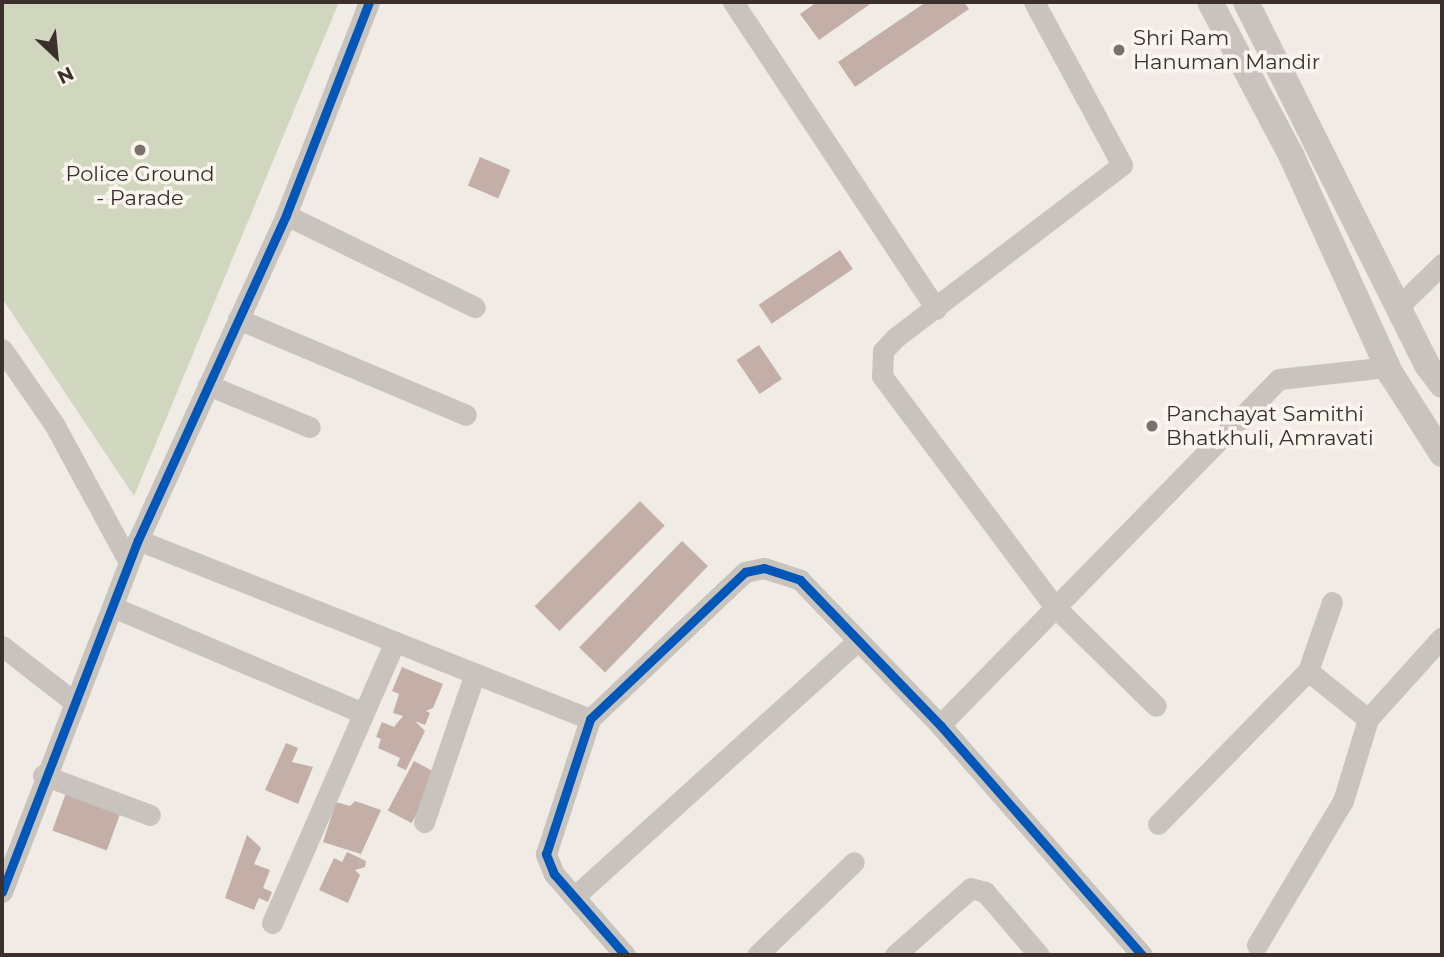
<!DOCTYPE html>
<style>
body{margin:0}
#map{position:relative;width:1444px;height:957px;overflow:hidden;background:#f0ebe5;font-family:Montserrat,sans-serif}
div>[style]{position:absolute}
.green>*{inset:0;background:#d1d6bf}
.building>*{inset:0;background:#c3afa7;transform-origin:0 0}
.minor>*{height:21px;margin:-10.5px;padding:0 10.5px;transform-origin:10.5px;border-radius:10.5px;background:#c9c3be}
.tertiary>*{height:26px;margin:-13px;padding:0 13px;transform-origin:13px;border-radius:13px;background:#c9c3be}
.cycleway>*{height:9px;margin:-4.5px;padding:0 4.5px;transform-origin:4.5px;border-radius:4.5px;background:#0057b8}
.dots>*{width:19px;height:19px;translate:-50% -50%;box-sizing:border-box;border:4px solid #fbf5ee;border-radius:50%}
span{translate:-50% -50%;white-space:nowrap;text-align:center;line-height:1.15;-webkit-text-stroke:7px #fbf5ee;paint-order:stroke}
.poi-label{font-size:21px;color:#3b302b}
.left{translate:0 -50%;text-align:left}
.frame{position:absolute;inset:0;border:4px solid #3b302b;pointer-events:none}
.north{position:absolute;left:21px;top:21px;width:70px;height:70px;-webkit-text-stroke:5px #fbf5ee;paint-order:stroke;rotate:154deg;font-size:19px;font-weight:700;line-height:28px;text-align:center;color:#3b302b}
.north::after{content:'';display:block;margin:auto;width:24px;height:32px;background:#3b302b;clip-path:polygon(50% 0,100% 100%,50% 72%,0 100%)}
</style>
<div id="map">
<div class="green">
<div style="clip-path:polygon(2px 2px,339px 2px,134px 496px,2px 298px)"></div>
</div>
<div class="building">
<div style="clip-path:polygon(817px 2px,873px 2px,819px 40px,800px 14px)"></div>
<div style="clip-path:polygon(926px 2px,964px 2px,969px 9px,855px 87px,838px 62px)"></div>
<div style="left:480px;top:157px;width:33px;height:31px;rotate:23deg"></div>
<div style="left:840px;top:250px;width:23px;height:98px;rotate:56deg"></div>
<div style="left:759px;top:345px;width:41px;height:27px;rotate:56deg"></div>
<div style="left:640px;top:501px;width:35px;height:149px;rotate:45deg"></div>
<div style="left:682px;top:541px;width:36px;height:148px;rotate:44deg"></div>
<div style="clip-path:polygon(402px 667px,443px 684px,433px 708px,426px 711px,430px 713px,425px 725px,415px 721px,425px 731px,406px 770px,397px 766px,400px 758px,378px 748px,381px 739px,376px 737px,382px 722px,394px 727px,403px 716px,393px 713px,399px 694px,392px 691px)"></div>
<div style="clip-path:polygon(286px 743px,298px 748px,292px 762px,313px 767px,298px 804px,265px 790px)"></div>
<div style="left:414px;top:761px;width:27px;height:56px;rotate:28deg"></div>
<div style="left:66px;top:793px;width:58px;height:40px;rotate:20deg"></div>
<div style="clip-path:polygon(355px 801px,381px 810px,361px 854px,323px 842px,336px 802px,350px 806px)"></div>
<div style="clip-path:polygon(247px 835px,261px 848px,254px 864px,270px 870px,263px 888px,272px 892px,268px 902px,259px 898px,254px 910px,225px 898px)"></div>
<div style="clip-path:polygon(347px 852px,366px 861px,365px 867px,355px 870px,360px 875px,348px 903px,319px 890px,334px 858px,342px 862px)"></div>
</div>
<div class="minor">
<div style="left:733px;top:2px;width:368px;rotate:56.5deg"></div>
<div style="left:1034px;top:2px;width:185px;rotate:61.6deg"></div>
<div style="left:1122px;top:165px;width:284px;rotate:142.7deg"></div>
<div style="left:896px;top:337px;width:19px;rotate:133deg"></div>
<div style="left:883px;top:351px;width:25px;rotate:92deg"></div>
<div style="left:882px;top:376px;width:289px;rotate:53.2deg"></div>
<div style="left:1055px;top:607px;width:141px;rotate:44.4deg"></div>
<div style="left:286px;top:215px;width:210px;rotate:26deg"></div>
<div style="left:1400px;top:305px;width:59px;rotate:-44.3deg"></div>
<div style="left:238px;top:319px;width:247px;rotate:22.8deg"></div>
<div style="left:2px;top:349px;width:91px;rotate:55.3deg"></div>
<div style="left:54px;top:424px;width:157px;rotate:61.5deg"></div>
<div style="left:208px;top:385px;width:110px;rotate:22.4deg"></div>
<div style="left:138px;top:540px;width:486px;rotate:21.6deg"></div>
<div style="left:113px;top:607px;width:272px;rotate:23deg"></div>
<div style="left:2px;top:646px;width:90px;rotate:37.8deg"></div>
<div style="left:1308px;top:671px;width:77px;rotate:38.7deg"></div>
<div style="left:940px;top:725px;width:484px;rotate:-45.6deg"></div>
<div style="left:1279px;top:379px;width:110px;rotate:-6.3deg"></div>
<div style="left:43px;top:775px;width:114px;rotate:20.5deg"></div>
<div style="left:424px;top:822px;width:157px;rotate:-71.1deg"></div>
<div style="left:1158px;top:824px;width:214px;rotate:-45.6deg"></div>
<div style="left:1308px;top:671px;width:73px;rotate:-70.8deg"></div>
<div style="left:2px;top:892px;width:377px;rotate:-68.9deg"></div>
<div style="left:138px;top:540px;width:357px;rotate:-65.5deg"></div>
<div style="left:286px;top:215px;width:229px;rotate:-68.7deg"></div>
<div style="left:574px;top:897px;width:383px;rotate:-42.1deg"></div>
<div style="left:272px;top:923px;width:307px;rotate:-66.4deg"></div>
<div style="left:1257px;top:945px;width:168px;rotate:-59.2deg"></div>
<div style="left:1343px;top:801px;width:86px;rotate:-73deg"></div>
<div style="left:1368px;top:719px;width:110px;rotate:-47.9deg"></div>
<div style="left:625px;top:955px;width:108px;rotate:-131.2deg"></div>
<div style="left:554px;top:874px;width:22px;rotate:-112deg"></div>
<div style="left:546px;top:854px;width:142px;rotate:-71.9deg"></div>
<div style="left:590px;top:719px;width:214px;rotate:-43.5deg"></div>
<div style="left:745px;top:572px;width:19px;rotate:-12deg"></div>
<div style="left:764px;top:568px;width:38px;rotate:18deg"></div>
<div style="left:800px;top:580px;width:202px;rotate:46deg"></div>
<div style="left:940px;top:725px;width:306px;rotate:48.7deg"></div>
<div style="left:757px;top:955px;width:134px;rotate:-43.8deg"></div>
<div style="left:895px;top:955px;width:101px;rotate:-41.4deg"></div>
<div style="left:971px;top:888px;width:15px;rotate:16deg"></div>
<div style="left:985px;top:892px;width:83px;rotate:49.4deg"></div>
</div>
<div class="tertiary">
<div style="left:1210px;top:2px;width:173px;rotate:62.1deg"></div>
<div style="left:1291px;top:155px;width:241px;rotate:65.5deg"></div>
<div style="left:1391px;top:374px;width:95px;rotate:57.5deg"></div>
<div style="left:1246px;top:2px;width:406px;rotate:63.5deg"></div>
<div style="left:1427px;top:365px;width:25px;rotate:53deg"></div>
</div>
<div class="cycleway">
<div style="left:2px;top:892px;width:377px;rotate:-68.9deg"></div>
<div style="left:138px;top:540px;width:357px;rotate:-65.5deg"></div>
<div style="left:286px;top:215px;width:229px;rotate:-68.7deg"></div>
<div style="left:625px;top:955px;width:108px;rotate:-131.2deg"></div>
<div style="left:554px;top:874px;width:22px;rotate:-112deg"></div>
<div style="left:546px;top:854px;width:142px;rotate:-71.9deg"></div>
<div style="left:590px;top:719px;width:214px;rotate:-43.5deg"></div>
<div style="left:745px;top:572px;width:19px;rotate:-12deg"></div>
<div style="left:764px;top:568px;width:38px;rotate:18deg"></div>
<div style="left:800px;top:580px;width:202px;rotate:46deg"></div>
<div style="left:940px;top:725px;width:306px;rotate:48.7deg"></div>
</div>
<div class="dots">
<div style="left:1119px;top:50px;background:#7a716c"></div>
<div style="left:140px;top:150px;background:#7a716c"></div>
<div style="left:1152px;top:426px;background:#7a716c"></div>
</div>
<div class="poi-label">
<span class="left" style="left:1133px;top:50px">Shri Ram<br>Hanuman Mandir</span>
<span style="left:140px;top:186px">Police Ground<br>- Parade</span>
<span class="left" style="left:1166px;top:426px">Panchayat Samithi<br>Bhatkhuli, Amravati</span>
</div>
<div class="frame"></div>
<div class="north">N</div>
</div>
